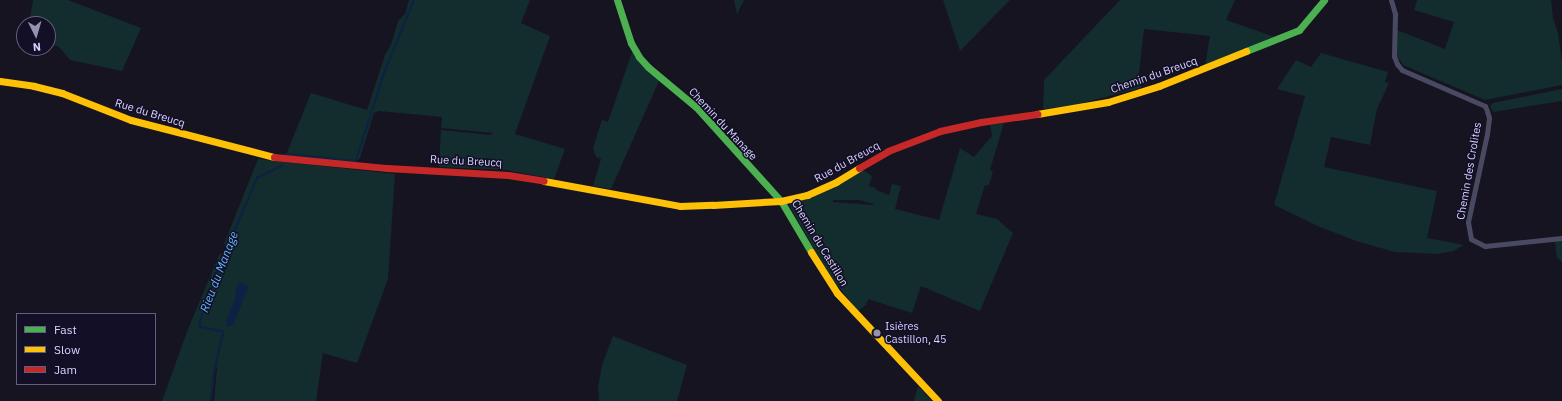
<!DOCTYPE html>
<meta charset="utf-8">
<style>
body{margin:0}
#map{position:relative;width:1562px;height:401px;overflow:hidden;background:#161421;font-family:"IBM Plex Sans",sans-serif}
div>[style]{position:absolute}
.green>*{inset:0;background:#132c2d}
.water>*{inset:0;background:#0d2144}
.stream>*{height:1.5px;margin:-0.75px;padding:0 0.75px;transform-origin:0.75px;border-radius:0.75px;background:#0d2144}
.street>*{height:5px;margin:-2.5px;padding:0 2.5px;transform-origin:2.5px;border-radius:2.5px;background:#4a4962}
.fast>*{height:7px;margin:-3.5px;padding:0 3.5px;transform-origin:3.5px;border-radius:3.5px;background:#4caf50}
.slow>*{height:7px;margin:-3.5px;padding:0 3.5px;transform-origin:3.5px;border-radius:3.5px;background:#ffc107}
.jam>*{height:7px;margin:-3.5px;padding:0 3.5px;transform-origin:3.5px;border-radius:3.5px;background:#c62828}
.dots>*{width:11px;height:11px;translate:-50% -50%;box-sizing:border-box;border:2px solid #130f26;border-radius:50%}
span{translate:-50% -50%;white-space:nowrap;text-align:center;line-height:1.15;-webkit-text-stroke:3px #130f26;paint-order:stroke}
.street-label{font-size:11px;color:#d9d4ff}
.poi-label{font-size:11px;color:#d9d4ff}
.left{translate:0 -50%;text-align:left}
.water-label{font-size:12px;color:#62b6ff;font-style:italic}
.legend{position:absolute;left:16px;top:313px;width:140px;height:72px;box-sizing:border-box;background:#130f26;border:1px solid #625e7d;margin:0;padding:5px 7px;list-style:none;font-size:12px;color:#d9d4ff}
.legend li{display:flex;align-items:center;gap:8px;height:20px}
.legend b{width:20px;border:1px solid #625e7d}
.north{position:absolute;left:16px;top:16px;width:40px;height:40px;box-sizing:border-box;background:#130f26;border:1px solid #625e7d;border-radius:50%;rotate:175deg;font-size:11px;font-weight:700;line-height:16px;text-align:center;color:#d9d4ff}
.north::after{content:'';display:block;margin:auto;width:14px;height:18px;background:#9591b1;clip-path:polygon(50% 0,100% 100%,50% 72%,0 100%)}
</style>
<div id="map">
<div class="green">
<div style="clip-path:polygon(33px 0,68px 0,141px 28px,122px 71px,70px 60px,59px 47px,48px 42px,48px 24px,29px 24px)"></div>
<div style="clip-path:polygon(409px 0,530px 0,521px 23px,550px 36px,515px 134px,565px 149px,554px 179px,506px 170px,439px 167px,441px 130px,491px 135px,493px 133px,441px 128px,442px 117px,379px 111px,374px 113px,360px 158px,355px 163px,286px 155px,311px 93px,367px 110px,385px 55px,391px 45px,398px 21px,405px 14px)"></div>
<div style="clip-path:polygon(734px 0,744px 0,737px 14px)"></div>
<div style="clip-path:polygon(943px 0,1010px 0,960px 51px)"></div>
<div style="clip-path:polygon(1120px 0,1235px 0,1226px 20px,1275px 37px,1205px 65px,1210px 36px,1144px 29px,1139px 73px,1141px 88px,1074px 105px,1043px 109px,1044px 80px)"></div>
<div style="clip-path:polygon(1417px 0,1551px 0,1553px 18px,1558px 33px,1562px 62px,1562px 85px,1485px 100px,1403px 65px,1396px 54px,1397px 30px,1445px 49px,1454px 22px,1414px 10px)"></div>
<div style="clip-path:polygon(632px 52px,642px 65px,659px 81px,611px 189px,593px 186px,601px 159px,596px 157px,593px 148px,602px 120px,608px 122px)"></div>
<div style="clip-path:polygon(1321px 53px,1388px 72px,1385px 82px,1389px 83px,1377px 109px,1370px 145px,1331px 137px,1324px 167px,1437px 191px,1427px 238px,1464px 245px,1453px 251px,1437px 254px,1395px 252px,1359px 242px,1320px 227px,1274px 205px,1305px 96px,1277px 89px,1296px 60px,1311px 67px)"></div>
<div style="clip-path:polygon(1562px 89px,1562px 101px,1493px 112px,1490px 106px,1493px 103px)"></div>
<div style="clip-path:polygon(evenodd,1004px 123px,990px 170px,993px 172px,989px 185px,985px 185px,976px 214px,997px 219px,1013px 233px,980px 311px,921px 286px,912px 313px,868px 299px,866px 305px,858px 311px,829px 275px,789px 205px,791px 202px,824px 192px,863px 170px,872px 176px,869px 186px,876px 188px,876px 190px,889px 195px,892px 184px,901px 186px,895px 209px,939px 220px,960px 148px,974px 157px,992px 136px,990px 125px,1004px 123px,833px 200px,859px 200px,874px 204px,873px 205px,833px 202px,833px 200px)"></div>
<div style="clip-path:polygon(258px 159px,395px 174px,388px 279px,357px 363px,323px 353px,316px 401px,214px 401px,217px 368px,214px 367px,210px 401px,162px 401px,188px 329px,220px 253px,225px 257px,229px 248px,224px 244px)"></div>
<div style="clip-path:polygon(1562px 240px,1562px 262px,1557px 258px,1555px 241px)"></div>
<div style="clip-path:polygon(613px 336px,687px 365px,677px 401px,599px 401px,598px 387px,602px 365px)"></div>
<div style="clip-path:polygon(918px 386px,932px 401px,914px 401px)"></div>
</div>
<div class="water">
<div style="clip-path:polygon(242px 283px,248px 286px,248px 288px,233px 325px,227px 327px,226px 320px,235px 300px,236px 289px,238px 284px)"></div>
</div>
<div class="stream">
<div style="left:285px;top:154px;width:71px;rotate:5.6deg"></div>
<div style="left:356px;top:161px;width:92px;rotate:-72.3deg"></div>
<div style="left:384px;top:73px;width:79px;rotate:-67.7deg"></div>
<div style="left:211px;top:401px;width:33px;rotate:-83deg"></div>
<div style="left:215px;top:368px;width:37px;rotate:-77deg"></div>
<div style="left:223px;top:332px;width:24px;rotate:-168deg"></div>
<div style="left:200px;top:327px;width:5px;rotate:-90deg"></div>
<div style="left:200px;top:322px;width:47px;rotate:-71.6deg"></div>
<div style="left:215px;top:277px;width:108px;rotate:-67deg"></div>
<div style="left:257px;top:178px;width:28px;rotate:-26deg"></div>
</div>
<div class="street">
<div style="left:1391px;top:0;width:15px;rotate:74deg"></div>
<div style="left:1395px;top:14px;width:42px;rotate:91.4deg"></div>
<div style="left:1394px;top:56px;width:9px;rotate:69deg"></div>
<div style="left:1397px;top:64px;width:8px;rotate:50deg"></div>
<div style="left:1402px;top:70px;width:90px;rotate:23.4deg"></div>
<div style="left:1485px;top:106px;width:5px;rotate:68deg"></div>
<div style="left:1487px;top:111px;width:7px;rotate:74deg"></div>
<div style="left:1489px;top:118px;width:16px;rotate:97deg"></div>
<div style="left:1487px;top:134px;width:90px;rotate:102.2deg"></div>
<div style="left:1468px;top:222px;width:17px;rotate:80deg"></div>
<div style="left:1471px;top:239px;width:16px;rotate:27deg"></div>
<div style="left:1485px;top:246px;width:77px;rotate:-5.9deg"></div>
</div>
<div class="fast">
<div style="left:617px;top:0;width:45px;rotate:72deg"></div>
<div style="left:631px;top:43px;width:16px;rotate:60deg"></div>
<div style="left:639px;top:57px;width:13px;rotate:48deg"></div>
<div style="left:648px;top:67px;width:62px;rotate:39.8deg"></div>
<div style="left:696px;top:107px;width:127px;rotate:47.9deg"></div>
<div style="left:781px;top:201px;width:59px;rotate:59.5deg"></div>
<div style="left:1246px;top:51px;width:57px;rotate:-21.6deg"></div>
<div style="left:1299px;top:30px;width:39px;rotate:-50deg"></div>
</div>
<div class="slow">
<div style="left:0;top:81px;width:34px;rotate:8deg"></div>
<div style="left:34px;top:86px;width:29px;rotate:14deg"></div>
<div style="left:62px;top:93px;width:74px;rotate:21.4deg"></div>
<div style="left:131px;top:120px;width:148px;rotate:14.5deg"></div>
<div style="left:1037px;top:114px;width:72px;rotate:-9.6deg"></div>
<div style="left:1108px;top:102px;width:53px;rotate:-17.4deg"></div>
<div style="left:1159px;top:86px;width:94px;rotate:-21.9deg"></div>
<div style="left:544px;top:181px;width:138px;rotate:10.4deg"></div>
<div style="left:680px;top:206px;width:33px;rotate:-2deg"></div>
<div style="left:713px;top:205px;width:68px;rotate:-3.4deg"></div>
<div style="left:781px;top:201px;width:27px;rotate:-13deg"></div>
<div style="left:807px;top:195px;width:32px;rotate:-24deg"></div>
<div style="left:836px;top:182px;width:27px;rotate:-31deg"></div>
<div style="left:811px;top:252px;width:49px;rotate:57.6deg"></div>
<div style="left:837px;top:293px;width:148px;rotate:46.9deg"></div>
</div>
<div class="jam">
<div style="left:274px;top:157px;width:114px;rotate:5.6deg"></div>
<div style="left:387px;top:168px;width:121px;rotate:3.3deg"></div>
<div style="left:508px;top:175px;width:36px;rotate:9deg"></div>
<div style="left:859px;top:168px;width:34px;rotate:-30deg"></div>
<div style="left:888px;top:151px;width:56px;rotate:-21deg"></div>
<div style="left:940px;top:131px;width:42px;rotate:-12.4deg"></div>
<div style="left:981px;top:122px;width:57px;rotate:-8.1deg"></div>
</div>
<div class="dots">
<div style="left:877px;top:333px;background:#9591b1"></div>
</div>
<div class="street-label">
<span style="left:1154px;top:75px;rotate:-19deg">Chemin du Breucq</span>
<span style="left:150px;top:113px;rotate:17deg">Rue du Breucq</span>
<span style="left:723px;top:124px;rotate:47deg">Chemin du Manage</span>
<span style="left:466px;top:161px;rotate:3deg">Rue du Breucq</span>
<span style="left:847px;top:162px;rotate:-29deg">Rue du Breucq</span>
<span style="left:1469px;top:171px;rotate:-80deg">Chemin des Crolites</span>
<span style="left:820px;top:243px;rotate:59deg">Chemin du Castillon</span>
</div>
<div class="poi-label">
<span class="left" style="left:885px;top:333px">Isières<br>Castillon, 45</span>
</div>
<div class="water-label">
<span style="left:219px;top:272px;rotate:-69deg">Rieu du Manage</span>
</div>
<ul class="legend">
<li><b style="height:5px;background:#4caf50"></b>Fast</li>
<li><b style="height:5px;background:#ffc107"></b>Slow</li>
<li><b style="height:5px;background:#c62828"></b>Jam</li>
</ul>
<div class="north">N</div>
</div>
